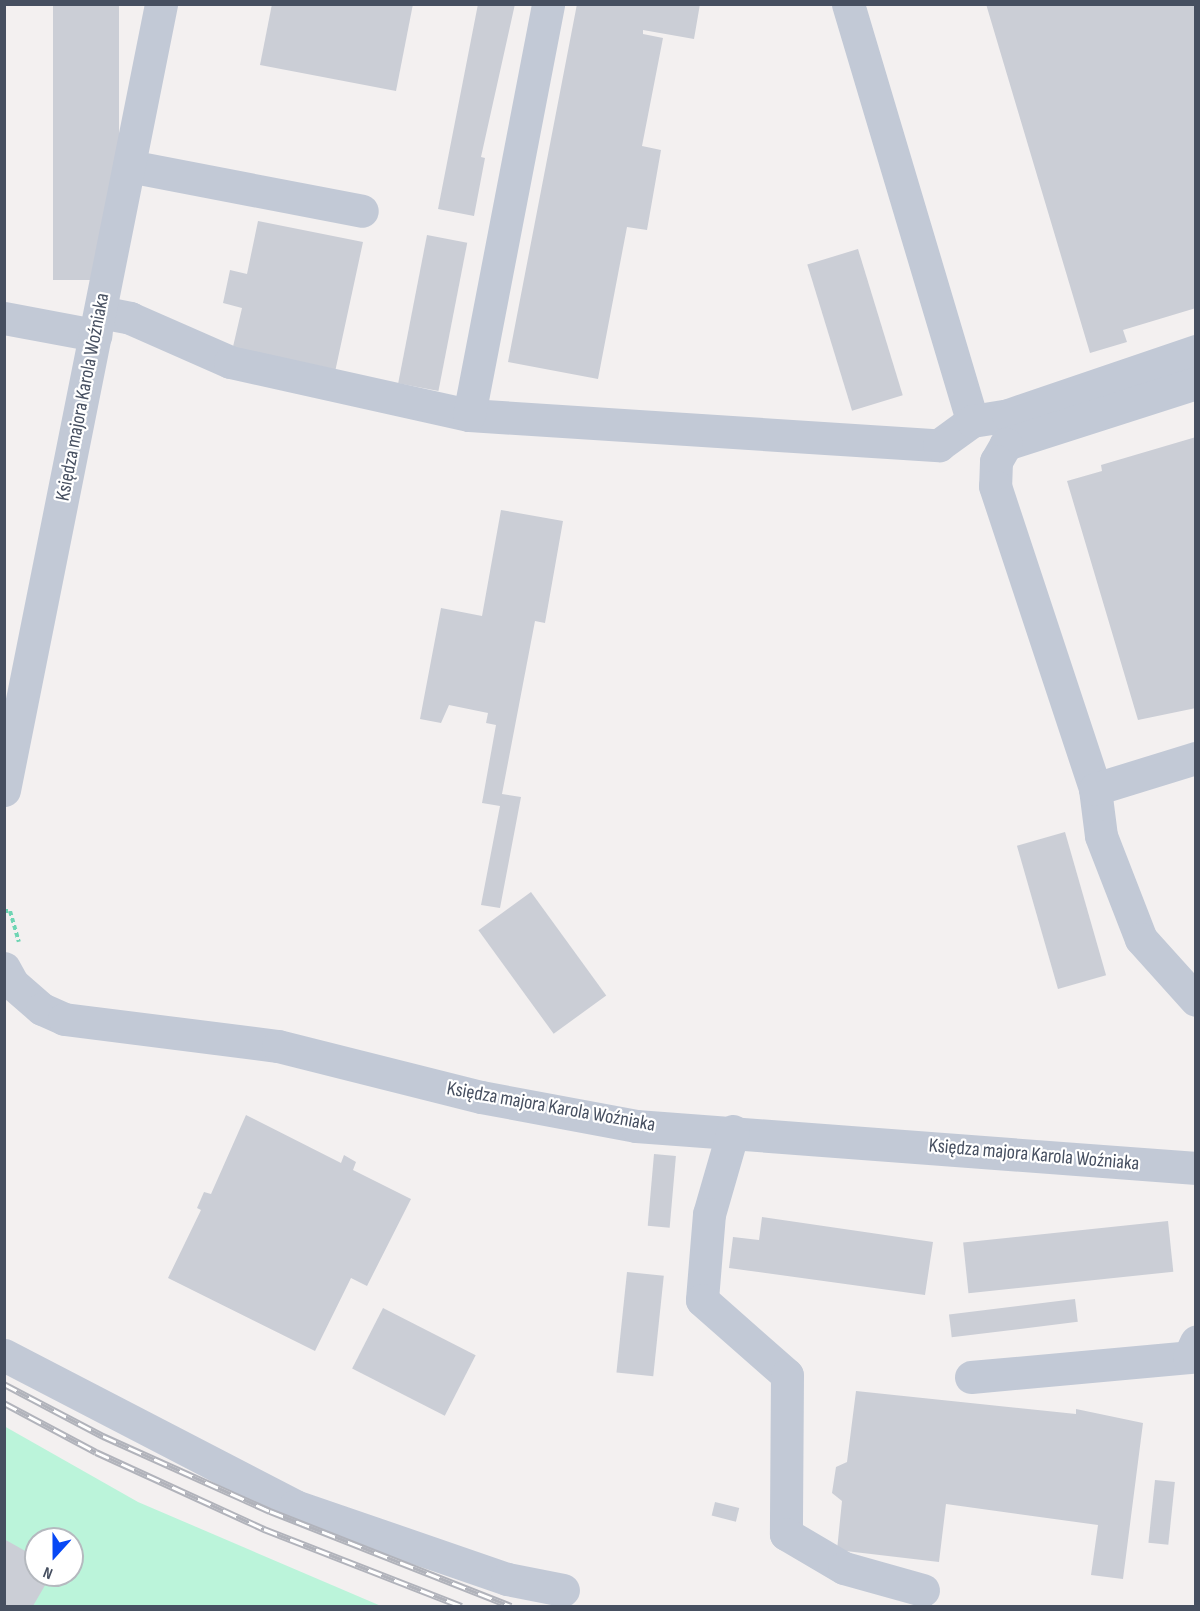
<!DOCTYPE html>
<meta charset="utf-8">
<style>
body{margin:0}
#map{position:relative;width:1200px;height:1611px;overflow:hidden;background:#f3f0f0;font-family:"Sofia Sans Condensed",sans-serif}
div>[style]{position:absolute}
.green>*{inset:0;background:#bbf4da}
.building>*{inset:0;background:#cbced6;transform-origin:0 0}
.path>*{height:4px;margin-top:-2px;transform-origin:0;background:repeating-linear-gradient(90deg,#6fd5b4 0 4.5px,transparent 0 7.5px)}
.minor>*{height:33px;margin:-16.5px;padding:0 16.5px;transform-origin:16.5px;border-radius:16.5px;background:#c2c9d6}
.rail>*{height:7px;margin-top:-3.5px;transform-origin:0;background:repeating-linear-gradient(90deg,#fff 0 14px,#b1b3bb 0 28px);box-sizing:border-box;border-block:2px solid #b1b3bb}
span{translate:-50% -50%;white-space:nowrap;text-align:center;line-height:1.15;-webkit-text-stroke:4.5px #fff;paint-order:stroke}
.street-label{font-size:20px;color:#464f60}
.frame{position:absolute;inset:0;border:6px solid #464f60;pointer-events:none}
.north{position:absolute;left:24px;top:1527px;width:60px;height:60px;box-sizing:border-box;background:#fff;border:2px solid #b5b9bf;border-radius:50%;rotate:201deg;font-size:16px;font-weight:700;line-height:24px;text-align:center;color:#464f60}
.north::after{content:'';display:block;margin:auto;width:21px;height:27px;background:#0748f5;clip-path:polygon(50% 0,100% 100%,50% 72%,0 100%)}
</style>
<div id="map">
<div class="green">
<div style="clip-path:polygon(evenodd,4px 1426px,138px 1502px,381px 1606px,5px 1606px,4px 1426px,36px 1539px,72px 1539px,72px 1575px,36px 1575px,36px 1539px)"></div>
</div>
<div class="building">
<div style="left:53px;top:4px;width:66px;height:276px"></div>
<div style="clip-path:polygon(272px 4px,413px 4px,396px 91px,260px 65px)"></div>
<div style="clip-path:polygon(478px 4px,515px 4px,481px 157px,485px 158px,474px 216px,438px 209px)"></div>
<div style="clip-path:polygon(577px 4px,700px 4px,694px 39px,643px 30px,643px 34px,663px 38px,642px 146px,661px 150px,647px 230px,627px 227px,598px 379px,508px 362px)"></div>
<div style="clip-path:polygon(986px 4px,1196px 4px,1196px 308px,1123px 330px,1127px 342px,1090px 353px)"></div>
<div style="clip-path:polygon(258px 221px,363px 242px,335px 372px,232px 351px,242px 308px,223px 303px,230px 270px,247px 274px)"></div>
<div style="left:427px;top:235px;width:41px;height:151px;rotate:11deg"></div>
<div style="left:858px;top:249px;width:153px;height:53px;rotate:73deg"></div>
<div style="clip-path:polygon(1196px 437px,1196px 708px,1138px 720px,1067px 481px,1102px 471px,1101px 465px)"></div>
<div style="clip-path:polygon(501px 510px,563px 521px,545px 623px,535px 621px,502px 794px,521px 797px,500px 908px,481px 905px,500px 806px,482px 803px,496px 725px,486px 723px,488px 713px,449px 705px,441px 723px,420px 719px,441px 608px,482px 616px)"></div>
<div style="left:1065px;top:832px;width:149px;height:50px;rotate:74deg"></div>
<div style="left:531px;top:892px;width:128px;height:65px;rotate:54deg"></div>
<div style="clip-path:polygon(246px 1115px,341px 1163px,344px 1155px,356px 1162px,353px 1170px,411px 1199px,367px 1286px,351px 1278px,315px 1351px,168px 1278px,201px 1210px,197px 1208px,204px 1192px,211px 1194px)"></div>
<div style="left:654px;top:1154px;width:22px;height:72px;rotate:5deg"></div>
<div style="clip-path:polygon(762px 1217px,933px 1242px,925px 1295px,729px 1268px,733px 1237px,759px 1240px)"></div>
<div style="left:1168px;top:1221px;width:51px;height:206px;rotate:84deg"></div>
<div style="left:627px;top:1272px;width:37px;height:101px;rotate:6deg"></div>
<div style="left:1075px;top:1299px;width:23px;height:127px;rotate:83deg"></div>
<div style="left:383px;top:1308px;width:104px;height:68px;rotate:27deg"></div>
<div style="clip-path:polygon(856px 1391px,1076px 1414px,1076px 1409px,1143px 1423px,1123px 1579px,1091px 1575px,1098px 1525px,946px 1504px,939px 1562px,837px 1550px,842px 1501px,832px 1493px,836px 1467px,847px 1462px)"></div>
<div style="left:1155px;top:1480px;width:20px;height:63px;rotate:6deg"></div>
<div style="left:715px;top:1502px;width:25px;height:14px;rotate:14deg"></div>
<div style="clip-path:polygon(4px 1539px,36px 1557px,36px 1575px,51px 1575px,33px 1606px,4px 1606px)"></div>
</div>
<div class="path">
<div style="left:4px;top:911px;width:6px"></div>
<div style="left:10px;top:911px;width:32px;rotate:74deg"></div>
</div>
<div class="minor">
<div style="left:848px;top:4px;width:435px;rotate:73.4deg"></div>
<div style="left:129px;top:166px;width:237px;rotate:10.9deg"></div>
<div style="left:100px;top:312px;width:31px;rotate:11deg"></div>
<div style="left:130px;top:318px;width:109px;rotate:23.7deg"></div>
<div style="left:230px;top:362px;width:245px;rotate:12.5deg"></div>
<div style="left:469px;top:415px;width:471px;rotate:3.7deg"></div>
<div style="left:939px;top:445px;width:41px;rotate:-36deg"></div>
<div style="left:972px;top:421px;width:36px;rotate:-9deg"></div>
<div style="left:1008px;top:415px;width:199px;rotate:-18.8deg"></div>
<div style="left:4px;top:318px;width:93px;rotate:10.6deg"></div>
<div style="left:1196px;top:383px;width:200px;rotate:162.2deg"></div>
<div style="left:1006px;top:444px;width:20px;rotate:120deg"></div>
<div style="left:996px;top:461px;width:25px;rotate:92deg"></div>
<div style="left:995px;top:486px;width:319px;rotate:71.7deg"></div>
<div style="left:1095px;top:789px;width:47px;rotate:82.7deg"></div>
<div style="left:1101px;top:836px;width:110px;rotate:68.8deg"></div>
<div style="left:1141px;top:939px;width:82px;rotate:48deg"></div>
<div style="left:469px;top:415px;width:419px;rotate:-79.1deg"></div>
<div style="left:1095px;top:789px;width:106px;rotate:-17.1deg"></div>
<div style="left:4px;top:790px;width:802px;rotate:-78.7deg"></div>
<div style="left:4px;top:968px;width:18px;rotate:61deg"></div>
<div style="left:13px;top:984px;width:38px;rotate:41deg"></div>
<div style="left:42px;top:1009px;width:24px;rotate:24deg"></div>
<div style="left:64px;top:1019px;width:216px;rotate:7.2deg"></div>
<div style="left:278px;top:1046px;width:209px;rotate:14.1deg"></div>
<div style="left:481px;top:1097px;width:158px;rotate:10.6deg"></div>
<div style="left:636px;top:1126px;width:562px;rotate:4.29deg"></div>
<div style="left:733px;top:1131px;width:86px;rotate:106.1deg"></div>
<div style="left:709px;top:1214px;width:86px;rotate:94.7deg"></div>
<div style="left:702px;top:1300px;width:113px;rotate:41.4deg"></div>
<div style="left:787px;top:1375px;width:159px;rotate:90.4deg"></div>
<div style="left:786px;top:1534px;width:67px;rotate:30.4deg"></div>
<div style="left:844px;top:1568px;width:82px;rotate:15.6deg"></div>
<div style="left:4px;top:1355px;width:328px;rotate:27.4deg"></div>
<div style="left:295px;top:1506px;width:224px;rotate:19deg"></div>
<div style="left:507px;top:1579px;width:57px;rotate:11.1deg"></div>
<div style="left:971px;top:1377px;width:219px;rotate:-5.2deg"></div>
<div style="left:1189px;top:1357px;width:17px;rotate:-65deg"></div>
</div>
<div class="rail">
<div style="left:4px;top:1384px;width:112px;rotate:27.7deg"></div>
<div style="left:103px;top:1436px;width:183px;rotate:24.2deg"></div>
<div style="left:270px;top:1511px;width:259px;rotate:21.5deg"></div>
<div style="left:4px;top:1403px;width:104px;rotate:28deg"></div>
<div style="left:96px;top:1452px;width:185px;rotate:24.6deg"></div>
<div style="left:264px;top:1529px;width:212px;rotate:21.3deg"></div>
</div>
<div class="street-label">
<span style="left:83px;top:397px;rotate:-79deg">Księdza majora Karola Woźniaka</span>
<span style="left:551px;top:1107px;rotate:10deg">Księdza majora Karola Woźniaka</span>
<span style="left:1034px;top:1155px;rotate:5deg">Księdza majora Karola Woźniaka</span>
</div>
<div class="frame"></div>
<div class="north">N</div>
</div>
